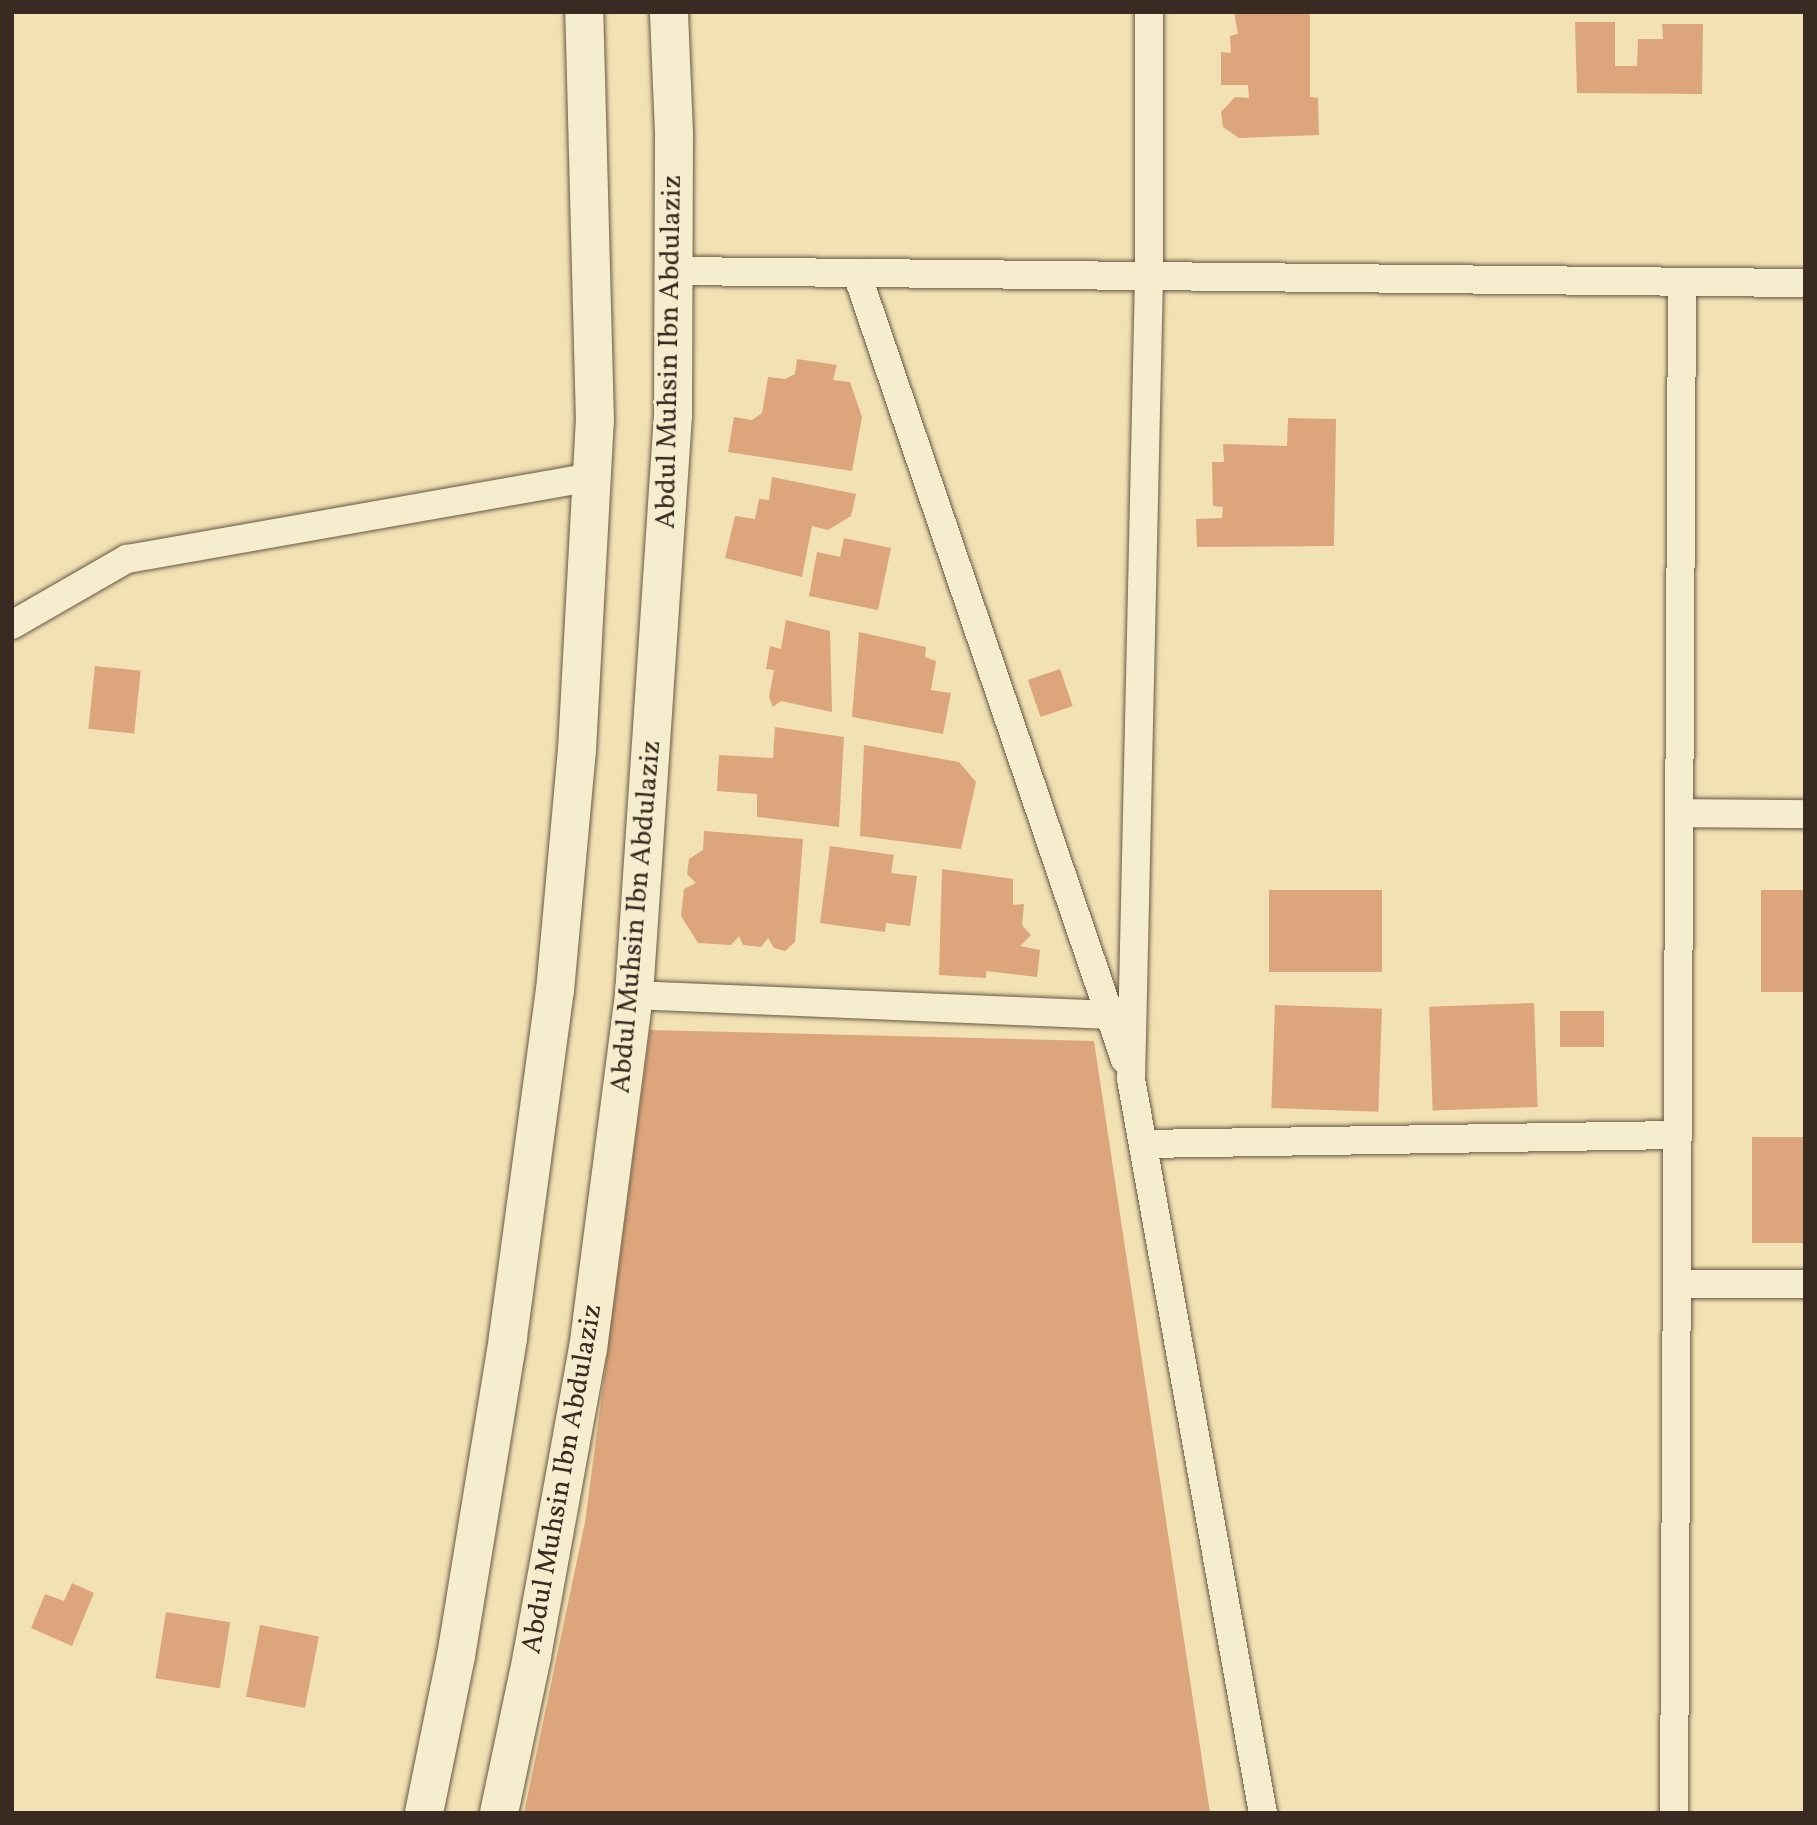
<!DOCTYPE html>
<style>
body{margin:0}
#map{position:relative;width:1817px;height:1825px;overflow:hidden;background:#f1e1b3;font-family:Vollkorn,serif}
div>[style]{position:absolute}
.building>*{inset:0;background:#dda57c;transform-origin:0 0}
.roads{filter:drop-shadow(0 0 2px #675846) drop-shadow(0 0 2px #675846)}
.street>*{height:28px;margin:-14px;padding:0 14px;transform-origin:14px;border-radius:14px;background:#f6ecce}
.secondary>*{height:38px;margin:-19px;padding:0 19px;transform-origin:19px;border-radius:19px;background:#f6ecce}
span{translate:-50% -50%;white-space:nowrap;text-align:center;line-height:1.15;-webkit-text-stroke:6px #f6ecce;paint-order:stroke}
.street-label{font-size:28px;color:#392b22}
.frame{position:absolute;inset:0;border:14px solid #392b22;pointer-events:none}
</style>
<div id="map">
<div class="building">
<div style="clip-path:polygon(1234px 12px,1310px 12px,1310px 97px,1318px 98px,1319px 135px,1239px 138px,1223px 127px,1221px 112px,1235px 97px,1249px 98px,1248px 85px,1221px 85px,1221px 52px,1231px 53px,1230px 36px,1238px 34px)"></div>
<div style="clip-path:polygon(1575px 22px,1615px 22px,1615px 66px,1637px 66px,1638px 39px,1663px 39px,1662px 24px,1703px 24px,1702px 94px,1577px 93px)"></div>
<div style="clip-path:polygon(797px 359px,837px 365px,833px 380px,850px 382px,862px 417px,852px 471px,728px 452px,734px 417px,752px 420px,762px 413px,768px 377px,785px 379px,795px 374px)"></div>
<div style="clip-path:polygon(1288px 418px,1336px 419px,1334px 546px,1197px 547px,1196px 519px,1222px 518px,1223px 507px,1213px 506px,1212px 462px,1224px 462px,1223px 444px,1287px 446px)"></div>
<div style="clip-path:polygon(772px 477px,856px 494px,851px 516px,828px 530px,812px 526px,802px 577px,725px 558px,735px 516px,755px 519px,759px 499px,769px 500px)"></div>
<div style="clip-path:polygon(844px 538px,891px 548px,878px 610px,809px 596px,817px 552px,840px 557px)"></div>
<div style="clip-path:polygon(786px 620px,830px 631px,832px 712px,781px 701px,773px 707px,769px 697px,774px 670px,766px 669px,770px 646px,781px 649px)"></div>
<div style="clip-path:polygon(859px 632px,926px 647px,925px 657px,936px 661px,931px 690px,951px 693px,943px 734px,852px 717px)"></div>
<div style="left:95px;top:666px;width:46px;height:63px;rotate:6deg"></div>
<div style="left:1060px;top:669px;width:39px;height:34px;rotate:71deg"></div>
<div style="clip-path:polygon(775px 727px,844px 737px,839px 827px,757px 817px,757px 794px,717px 791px,719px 755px,773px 758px)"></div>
<div style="clip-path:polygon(864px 745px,959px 762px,976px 782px,961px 849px,860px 836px)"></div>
<div style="clip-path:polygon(704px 831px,803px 839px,795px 942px,785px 951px,774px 948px,768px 938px,761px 947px,743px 945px,739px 936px,731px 945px,698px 943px,681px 916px,684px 889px,696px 883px,687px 874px,689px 859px,703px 850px)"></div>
<div style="clip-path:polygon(830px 846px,894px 855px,891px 873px,917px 876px,910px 926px,886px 923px,885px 932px,820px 923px)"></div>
<div style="clip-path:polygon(942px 869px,1013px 879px,1013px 905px,1024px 904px,1022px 925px,1031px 935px,1020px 946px,1040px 950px,1037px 977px,986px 971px,986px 978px,939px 975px)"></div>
<div style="left:1269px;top:890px;width:113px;height:82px"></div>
<div style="left:1805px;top:890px;width:102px;height:44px;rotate:90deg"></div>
<div style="left:1534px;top:1003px;width:104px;height:105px;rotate:88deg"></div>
<div style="left:1275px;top:1005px;width:107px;height:103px;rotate:2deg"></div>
<div style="left:1604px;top:1011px;width:36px;height:44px;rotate:90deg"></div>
<div style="clip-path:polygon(650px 1030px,1094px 1041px,1210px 1813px,524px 1813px,585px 1522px)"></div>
<div style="left:1752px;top:1137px;width:53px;height:106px"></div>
<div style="clip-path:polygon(72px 1583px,94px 1593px,72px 1646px,31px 1628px,45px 1594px,64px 1601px)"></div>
<div style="left:166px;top:1612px;width:65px;height:67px;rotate:9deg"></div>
<div style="left:260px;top:1625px;width:60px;height:73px;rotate:11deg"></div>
</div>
<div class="roads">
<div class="street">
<div style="left:1149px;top:12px;width:264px;rotate:90deg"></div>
<div style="left:1149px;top:276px;width:803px;rotate:91.28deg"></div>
<div style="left:1131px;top:1079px;width:746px;rotate:79.81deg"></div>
<div style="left:674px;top:271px;width:1131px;rotate:0.61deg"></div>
<div style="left:857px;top:274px;width:830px;rotate:71.17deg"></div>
<div style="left:12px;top:625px;width:133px;rotate:-29.9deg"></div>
<div style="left:127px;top:559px;width:472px;rotate:-10deg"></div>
<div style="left:1679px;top:813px;width:126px;rotate:0.5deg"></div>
<div style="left:634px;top:995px;width:476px;rotate:2.4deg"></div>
<div style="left:1144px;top:1144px;width:532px;rotate:-0.97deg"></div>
<div style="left:1677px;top:1284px;width:128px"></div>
<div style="left:1674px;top:1813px;width:1531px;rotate:-89.7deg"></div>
</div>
<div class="secondary">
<div style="left:424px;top:1813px;width:160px;rotate:-78.5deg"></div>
<div style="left:456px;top:1656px;width:323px;rotate:-80.7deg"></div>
<div style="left:508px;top:1337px;width:349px;rotate:-82.3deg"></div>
<div style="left:555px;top:991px;width:242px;rotate:-84.8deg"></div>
<div style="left:577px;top:750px;width:328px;rotate:-86.9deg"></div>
<div style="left:595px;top:422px;width:410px;rotate:-91.5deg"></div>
<div style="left:499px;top:1813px;width:160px;rotate:-78.1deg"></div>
<div style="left:532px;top:1656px;width:312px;rotate:-79.7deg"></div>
<div style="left:588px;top:1349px;width:357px;rotate:-82.6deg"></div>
<div style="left:634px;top:995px;width:580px;rotate:-86.15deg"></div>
<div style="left:673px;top:416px;width:283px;rotate:-89.8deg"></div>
<div style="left:674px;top:133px;width:121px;rotate:-92.4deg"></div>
</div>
</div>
<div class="street-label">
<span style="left:670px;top:352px;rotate:-89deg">Abdul Muhsin Ibn Abdulaziz</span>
<span style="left:637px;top:917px;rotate:-85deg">Abdul Muhsin Ibn Abdulaziz</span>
<span style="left:563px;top:1479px;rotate:-80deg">Abdul Muhsin Ibn Abdulaziz</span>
</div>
<div class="frame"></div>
</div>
